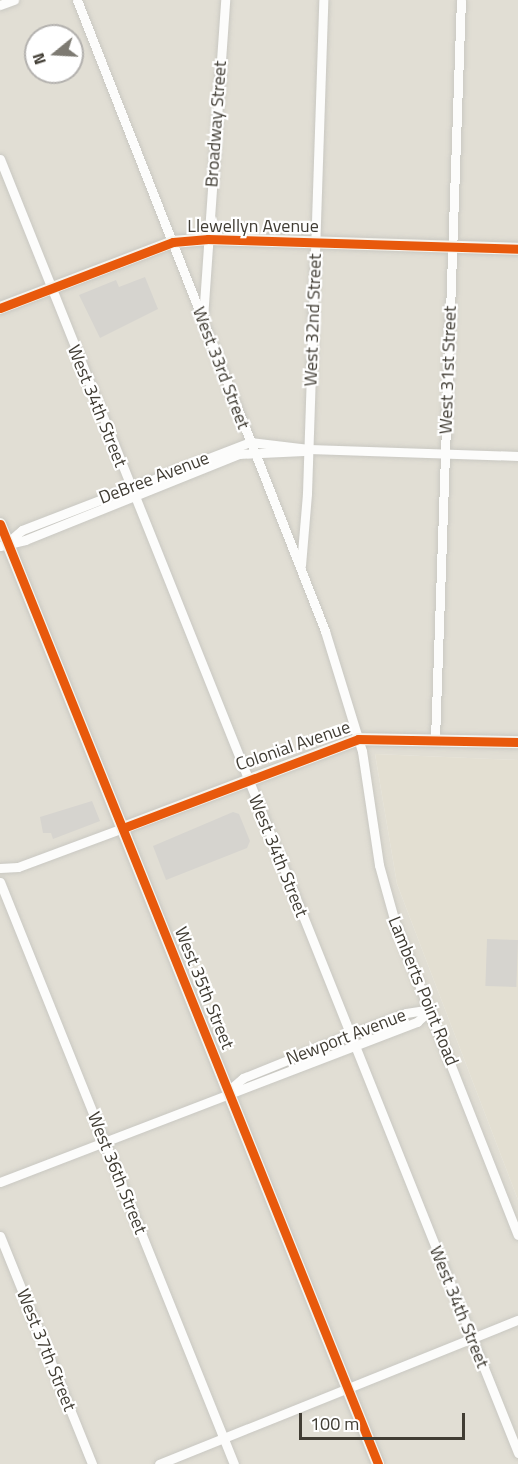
<!DOCTYPE html>
<style>
body{margin:0}
#map{position:relative;width:518px;height:1464px;overflow:hidden;background:#edece6;font-family:"Titillium Web",sans-serif}
div>[style]{position:absolute}
.residential>*{inset:0;background:#e1ded4}
.education>*{inset:0;background:#e3dfd2}
.building>*{inset:0;background:#d6d4cf;transform-origin:0 0}
.roads{filter:drop-shadow(0 0 2px #c9c8c2) drop-shadow(0 0 2px #c9c8c2)}
.street>*{height:9px;margin:-4.5px;padding:0 4.5px;transform-origin:4.5px;border-radius:4.5px;background:#fcfcfb}
.secondary>*{height:12px;margin:-6px;padding:0 6px;transform-origin:6px;border-radius:6px;background:#f5f4ee}
.cycleway>*{height:9px;margin:-4.5px;padding:0 4.5px;transform-origin:4.5px;border-radius:4.5px;background:#e8590c}
span{translate:-50% -50%;white-space:nowrap;text-align:center;line-height:1.15;-webkit-text-stroke:4.5px #fff;paint-order:stroke}
.street-label{font-size:18px;color:#413d34}
.north{position:absolute;left:24px;top:24px;width:60px;height:60px;box-sizing:border-box;background:#fff;border:2px solid #b3b1ae;border-radius:50%;rotate:252deg;font-size:16px;font-weight:700;line-height:24px;text-align:center;color:#413d34}
.north::after{content:'';display:block;margin:auto;width:21px;height:27px;background:#7d7a72;clip-path:polygon(50% 0,100% 100%,50% 72%,0 100%)}
.scale{position:absolute;left:299px;top:1413px;width:166px;height:27px;box-sizing:border-box;border:3px solid #413d34;border-top:0;padding-left:8px;font-size:18px;line-height:21px;white-space:nowrap;color:#413d34;-webkit-text-stroke:4px #fff;paint-order:stroke}
</style>
<div id="map">
<div class="residential">
<div style="clip-path:polygon(evenodd,0 0,518px 0,518px 760px,375px 754px,397px 884px,518px 1200px,518px 1464px,0 1464px,0 0,36px 36px,72px 36px,72px 72px,36px 72px,36px 36px)"></div>
</div>
<div class="education">
<div style="clip-path:polygon(375px 754px,518px 760px,518px 1200px,397px 884px)"></div>
</div>
<div class="building">
<div style="clip-path:polygon(145px 277px,158px 309px,100px 338px,79px 295px,116px 280px,119px 287px)"></div>
<div style="clip-path:polygon(92px 801px,100px 821px,53px 839px,51px 833px,43px 833px,40px 817px)"></div>
<div style="clip-path:polygon(233px 812px,239px 814px,250px 841px,247px 848px,166px 880px,153px 846px)"></div>
<div style="left:487px;top:939px;width:31px;height:47px;rotate:2deg"></div>
</div>
<div class="roads">
<div class="street">
<div style="left:77px;top:0;width:678px;rotate:68.54deg"></div>
<div style="left:325px;top:631px;width:126px;rotate:72.9deg"></div>
<div style="left:362px;top:751px;width:115px;rotate:81.5deg"></div>
<div style="left:379px;top:865px;width:63px;rotate:74.4deg"></div>
<div style="left:396px;top:926px;width:332px;rotate:68.5deg"></div>
<div style="left:0;top:5px;width:15px;rotate:-20deg"></div>
<div style="left:0;top:159px;width:1394px;rotate:68.18deg"></div>
<div style="left:203px;top:318px;width:319px;rotate:-86deg"></div>
<div style="left:7px;top:543px;width:20px;rotate:-41deg"></div>
<div style="left:22px;top:530px;width:244px;rotate:-21.1deg"></div>
<div style="left:250px;top:442px;width:59px;rotate:6.8deg"></div>
<div style="left:309px;top:449px;width:209px;rotate:1.9deg"></div>
<div style="left:0;top:546px;width:26px;rotate:-13deg"></div>
<div style="left:25px;top:540px;width:231px;rotate:-21.9deg"></div>
<div style="left:239px;top:454px;width:65px;rotate:-2.6deg"></div>
<div style="left:301px;top:565px;width:72px;rotate:-85.2deg"></div>
<div style="left:307px;top:493px;width:493px;rotate:-88.1deg"></div>
<div style="left:435px;top:739px;width:739px;rotate:-87.99deg"></div>
<div style="left:0;top:868px;width:18px;rotate:-3deg"></div>
<div style="left:18px;top:867px;width:112px;rotate:-20.4deg"></div>
<div style="left:0;top:882px;width:627px;rotate:68.1deg"></div>
<div style="left:228px;top:1091px;width:20px;rotate:-41deg"></div>
<div style="left:243px;top:1078px;width:107px;rotate:-22deg"></div>
<div style="left:342px;top:1038px;width:69px;rotate:-21.3deg"></div>
<div style="left:406px;top:1013px;width:25px;rotate:-9deg"></div>
<div style="left:0;top:1182px;width:447px;rotate:-21deg"></div>
<div style="left:417px;top:1022px;width:19px;rotate:-43deg"></div>
<div style="left:0;top:1236px;width:246px;rotate:68deg"></div>
<div style="left:159px;top:1464px;width:387px;rotate:-21.9deg"></div>
</div>
<div class="secondary">
<div style="left:0;top:308px;width:185px;rotate:-20.9deg"></div>
<div style="left:173px;top:242px;width:35px;rotate:-5deg"></div>
<div style="left:208px;top:239px;width:310px;rotate:1.8deg"></div>
<div style="left:0;top:524px;width:1013px;rotate:68.09deg"></div>
<div style="left:123px;top:828px;width:251px;rotate:-20.7deg"></div>
<div style="left:358px;top:739px;width:160px;rotate:1.1deg"></div>
</div>
</div>
<div class="cycleway">
<div style="left:0;top:308px;width:185px;rotate:-20.9deg"></div>
<div style="left:173px;top:242px;width:35px;rotate:-5deg"></div>
<div style="left:208px;top:239px;width:310px;rotate:1.8deg"></div>
<div style="left:0;top:524px;width:1013px;rotate:68.09deg"></div>
<div style="left:123px;top:828px;width:251px;rotate:-20.7deg"></div>
<div style="left:358px;top:739px;width:160px;rotate:1.1deg"></div>
</div>
<div class="street-label">
<span style="left:216px;top:124px;rotate:-86deg">Broadway Street</span>
<span style="left:253px;top:226px">Llewellyn Avenue</span>
<span style="left:313px;top:320px;rotate:-88deg">West 32nd Street</span>
<span style="left:221px;top:368px;rotate:69deg">West 33rd Street</span>
<span style="left:448px;top:370px;rotate:-88deg">West 31st Street</span>
<span style="left:97px;top:406px;rotate:68deg">West 34th Street</span>
<span style="left:154px;top:478px;rotate:-21deg">DeBree Avenue</span>
<span style="left:293px;top:746px;rotate:-19deg">Colonial Avenue</span>
<span style="left:278px;top:856px;rotate:68deg">West 34th Street</span>
<span style="left:204px;top:988px;rotate:68deg">West 35th Street</span>
<span style="left:423px;top:991px;rotate:68deg">Lamberts Point Road</span>
<span style="left:346px;top:1037px;rotate:-21deg">Newport Avenue</span>
<span style="left:117px;top:1173px;rotate:68deg">West 36th Street</span>
<span style="left:459px;top:1307px;rotate:68deg">West 34th Street</span>
<span style="left:46px;top:1350px;rotate:68deg">West 37th Street</span>
</div>
<div class="north">N</div>
<div class="scale">100 m</div>
</div>
